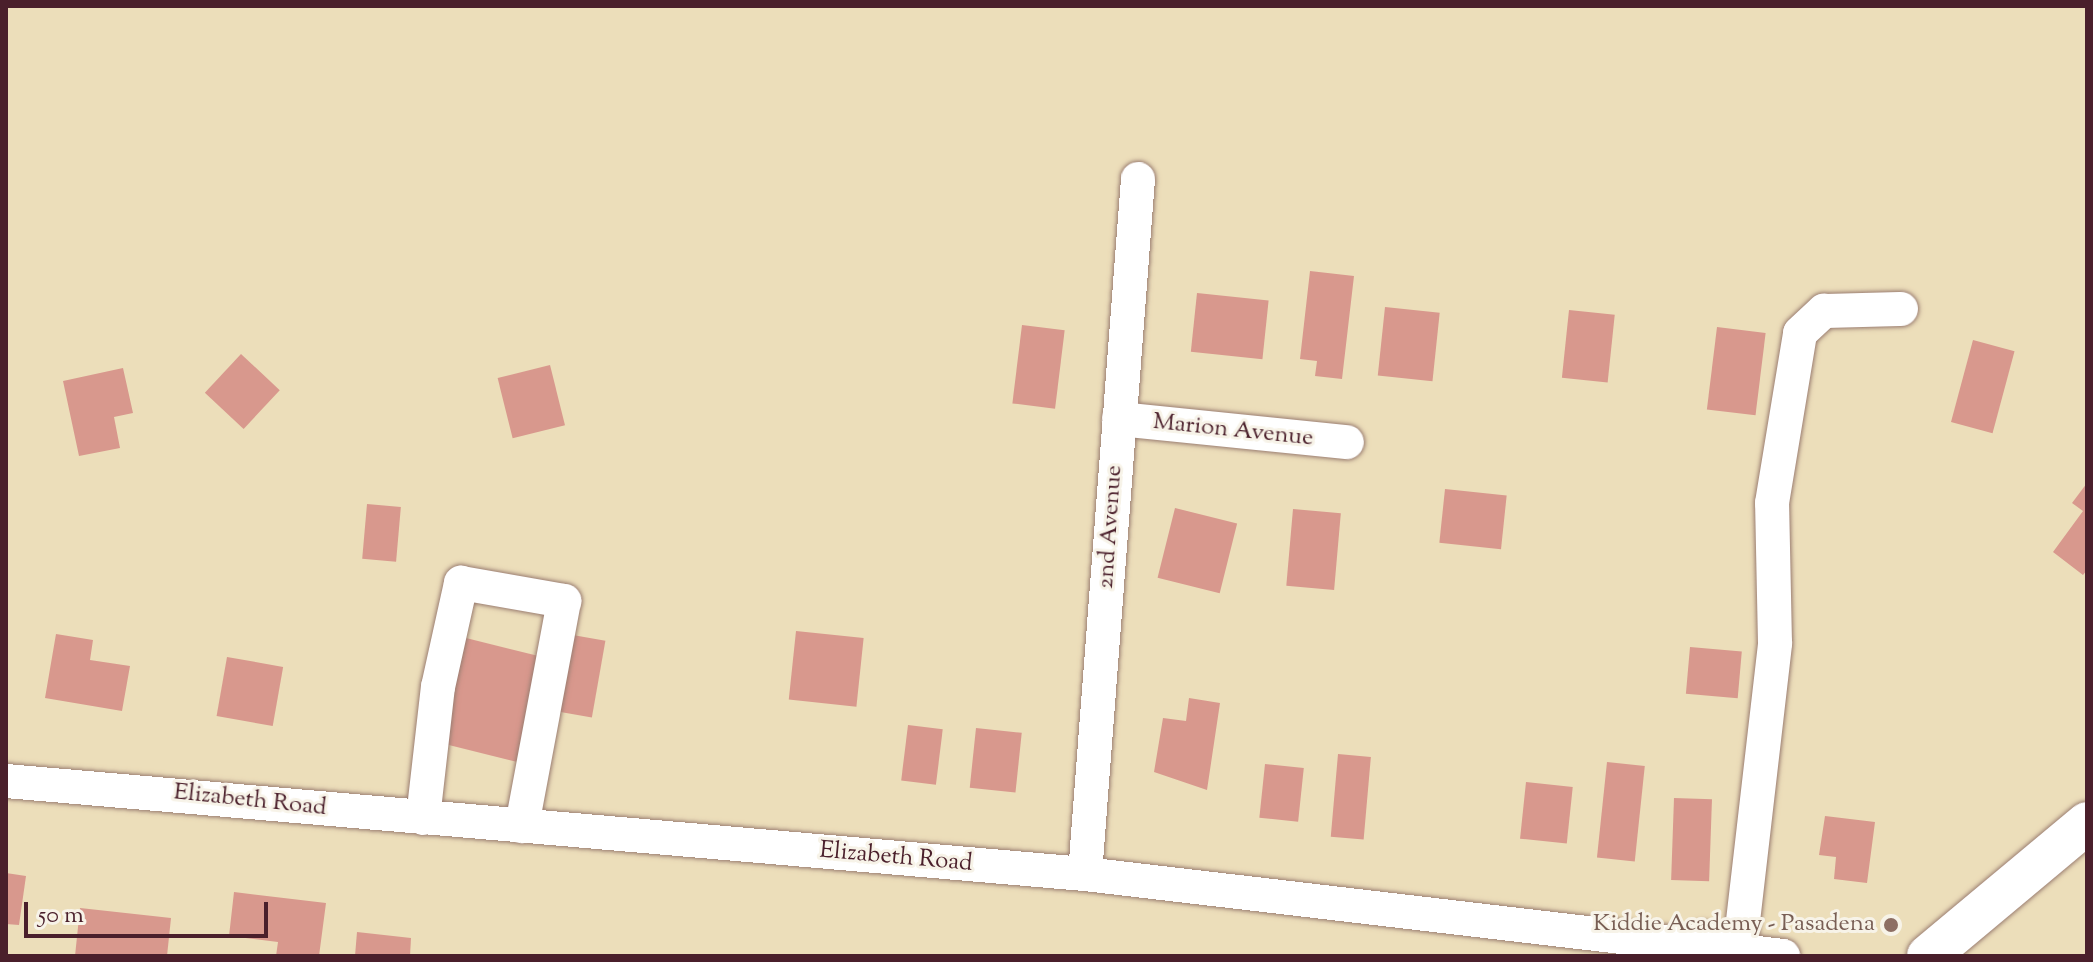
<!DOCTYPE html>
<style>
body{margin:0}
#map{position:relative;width:2093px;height:962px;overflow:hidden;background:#ecdeba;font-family:"Sorts Mill Goudy",serif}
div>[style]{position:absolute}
.building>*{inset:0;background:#d8988d;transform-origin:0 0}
.roads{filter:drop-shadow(0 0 2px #9b7e72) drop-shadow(0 0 2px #9b7e72)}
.minor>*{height:34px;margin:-17px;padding:0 17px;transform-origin:17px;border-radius:17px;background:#fff}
.major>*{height:42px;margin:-21px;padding:0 21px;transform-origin:21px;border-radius:21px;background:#fff}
.dots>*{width:22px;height:22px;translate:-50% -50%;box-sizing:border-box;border:4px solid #f7f3e8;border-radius:50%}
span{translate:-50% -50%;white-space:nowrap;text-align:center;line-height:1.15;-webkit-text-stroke:6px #f7f3e8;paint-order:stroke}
.street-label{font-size:24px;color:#4a1f2b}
.education-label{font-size:24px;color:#785e54}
.right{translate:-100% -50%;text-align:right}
.frame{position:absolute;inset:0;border:8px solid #4a1f2b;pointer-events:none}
.scale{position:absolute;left:24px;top:902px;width:244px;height:36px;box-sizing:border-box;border:4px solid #4a1f2b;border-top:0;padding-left:10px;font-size:24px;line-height:28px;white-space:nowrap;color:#4a1f2b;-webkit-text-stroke:6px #f7f3e8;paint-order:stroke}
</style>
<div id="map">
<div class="building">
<div style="clip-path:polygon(1310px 271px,1354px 276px,1342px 379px,1315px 376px,1317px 361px,1300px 359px)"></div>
<div style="left:1197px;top:293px;width:72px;height:59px;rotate:6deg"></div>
<div style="left:1385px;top:307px;width:55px;height:69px;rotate:6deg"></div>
<div style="left:1569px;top:310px;width:46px;height:68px;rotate:6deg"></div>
<div style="left:1022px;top:325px;width:43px;height:79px;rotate:7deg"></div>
<div style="left:1717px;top:327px;width:49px;height:83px;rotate:7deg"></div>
<div style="left:1973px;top:340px;width:43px;height:85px;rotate:15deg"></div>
<div style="left:241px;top:354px;width:53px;height:53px;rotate:43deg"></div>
<div style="left:550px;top:365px;width:62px;height:54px;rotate:76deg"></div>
<div style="clip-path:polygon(123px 368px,133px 413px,114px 417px,120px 448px,79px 456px,63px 381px)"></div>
<div style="clip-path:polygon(2087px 483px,2087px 570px,2083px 575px,2053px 552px,2083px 511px,2072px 503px)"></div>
<div style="left:1445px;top:489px;width:62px;height:54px;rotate:6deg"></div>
<div style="left:367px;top:504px;width:34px;height:55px;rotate:5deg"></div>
<div style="left:1175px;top:508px;width:64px;height:72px;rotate:14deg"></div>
<div style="left:1293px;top:509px;width:48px;height:77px;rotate:5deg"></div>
<div style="left:796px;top:631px;width:68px;height:69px;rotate:6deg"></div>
<div style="clip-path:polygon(56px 634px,93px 640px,90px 660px,130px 666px,122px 711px,45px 698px)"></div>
<div style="left:567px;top:634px;width:39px;height:78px;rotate:10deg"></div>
<div style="left:462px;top:637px;width:83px;height:108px;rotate:14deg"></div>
<div style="left:1690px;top:647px;width:52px;height:47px;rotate:5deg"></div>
<div style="left:227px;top:657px;width:57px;height:60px;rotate:10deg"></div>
<div style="clip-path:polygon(1189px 698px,1220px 703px,1207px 790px,1154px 772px,1163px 718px,1186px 721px)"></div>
<div style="left:908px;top:725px;width:35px;height:56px;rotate:7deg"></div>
<div style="left:976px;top:728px;width:46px;height:60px;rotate:6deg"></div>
<div style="left:1338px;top:754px;width:33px;height:83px;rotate:5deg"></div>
<div style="left:1607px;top:762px;width:38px;height:96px;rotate:6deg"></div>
<div style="left:1265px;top:764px;width:39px;height:54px;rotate:6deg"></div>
<div style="left:1526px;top:782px;width:47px;height:57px;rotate:6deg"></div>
<div style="left:1674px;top:798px;width:38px;height:82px;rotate:2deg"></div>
<div style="clip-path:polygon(1825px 816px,1875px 822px,1867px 883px,1834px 879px,1836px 857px,1819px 855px)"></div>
<div style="clip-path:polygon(6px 873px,26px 876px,19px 925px,6px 924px)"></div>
<div style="clip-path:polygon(234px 892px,326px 903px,319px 956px,276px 956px,278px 942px,229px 936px)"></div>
<div style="clip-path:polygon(80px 908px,171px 918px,167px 956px,75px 956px)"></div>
<div style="clip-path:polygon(357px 932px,411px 938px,410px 956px,355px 956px)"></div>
</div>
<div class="roads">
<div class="minor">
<div style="left:1119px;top:419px;width:229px;rotate:5.8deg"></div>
<div style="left:6px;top:781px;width:1083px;rotate:4.93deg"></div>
<div style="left:1085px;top:874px;width:703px;rotate:6.7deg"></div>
<div style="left:423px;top:818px;width:132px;rotate:-83.5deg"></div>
<div style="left:438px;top:687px;width:107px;rotate:-77.5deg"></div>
<div style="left:461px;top:583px;width:105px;rotate:9.9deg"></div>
<div style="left:564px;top:601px;width:229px;rotate:100.6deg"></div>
<div style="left:1085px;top:874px;width:697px;rotate:-85.64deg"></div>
<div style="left:1740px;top:947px;width:306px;rotate:-83.4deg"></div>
<div style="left:1775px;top:643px;width:140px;rotate:-91.2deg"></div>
<div style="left:1772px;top:503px;width:172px;rotate:-80.6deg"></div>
<div style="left:1800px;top:333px;width:33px;rotate:-43deg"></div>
<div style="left:1824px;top:311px;width:77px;rotate:-1.5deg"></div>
</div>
<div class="major">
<div style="left:1703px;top:942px;width:21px;rotate:41deg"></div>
<div style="left:1928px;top:956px;width:207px;rotate:-39.9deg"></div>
</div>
</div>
<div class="dots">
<div style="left:1891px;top:925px;background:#8d6e63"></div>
</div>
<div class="street-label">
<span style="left:1233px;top:431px;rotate:6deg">Marion Avenue</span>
<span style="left:1111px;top:527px;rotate:-86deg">2nd Avenue</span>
<span style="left:250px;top:801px;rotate:6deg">Elizabeth Road</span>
<span style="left:896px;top:858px;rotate:5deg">Elizabeth Road</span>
</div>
<div class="education-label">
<span class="right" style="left:1875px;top:925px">Kiddie Academy - Pasadena</span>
</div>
<div class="frame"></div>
<div class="scale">50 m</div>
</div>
